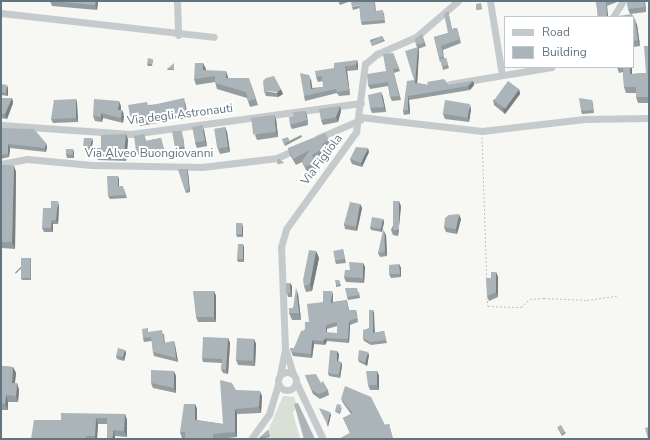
<!DOCTYPE html>
<style>
body{margin:0}
#map{position:relative;width:650px;height:440px;overflow:hidden;background:#f7f7f4;font-family:"Nunito Sans",sans-serif}
div>[style]{position:absolute}
.green>*{inset:0;background:#d9e0d5}
.path>*{height:1px;margin-top:-0.5px;transform-origin:0;background:repeating-linear-gradient(90deg,#bec1c3 0 2px,transparent 0 4px)}
.minor>*{height:7px;margin:-3.5px;padding:0 3.5px;transform-origin:3.5px;border-radius:3.5px;background:#c5cacc}
.minor>.ring{margin:-3.5px;padding:0;box-sizing:content-box;background:none;border:7px solid #c5cacc;border-radius:50%}
.wall>*{inset:0;background:#939c9f}
.shaded-wall>*{inset:0;background:#787f82;transform-origin:0 0}
.building>*{inset:0;background:#abb5b9;transform-origin:0 0}
span{translate:-50% -50%;white-space:nowrap;text-align:center;line-height:1.15;-webkit-text-stroke:4px #fff;paint-order:stroke}
.street-label{font-size:12px;color:#617581}
.frame{position:absolute;inset:0;border:2px solid #617581;pointer-events:none}
.legend{position:absolute;left:504px;top:16px;width:130px;height:52px;box-sizing:border-box;background:#fff;border:1px solid #c0c8cd;margin:0;padding:5px 7px;list-style:none;font-size:12px;color:#617581}
.legend li{display:flex;align-items:center;gap:8px;height:20px}
.legend b{width:20px;border:1px solid #c0c8cd}
</style>
<div id="map">
<div class="green">
<div style="clip-path:polygon(283px 396px,294px 397px,297px 405px,293px 413px,300px 438px,271px 439px,268px 431px)"></div>
</div>
<div class="path">
<div style="left:482px;top:137px;width:151px;rotate:88.1deg"></div>
<div style="left:487px;top:297px;width:9px;rotate:84deg"></div>
<div style="left:488px;top:306px;width:33px;rotate:2deg"></div>
<div style="left:521px;top:307px;width:12px;rotate:-42deg"></div>
<div style="left:530px;top:299px;width:14px;rotate:-4deg"></div>
<div style="left:544px;top:298px;width:43px;rotate:2.7deg"></div>
<div style="left:587px;top:300px;width:30px;rotate:-8deg"></div>
</div>
<div class="minor">
<div style="left:177px;top:1px;width:34px;rotate:88deg"></div>
<div style="left:490px;top:1px;width:75px;rotate:80.8deg"></div>
<div style="left:1px;top:13px;width:214px;rotate:6.4deg"></div>
<div style="left:613px;top:17px;width:19px;rotate:-58deg"></div>
<div style="left:450px;top:84px;width:103px;rotate:-9.5deg"></div>
<div style="left:360px;top:117px;width:123px;rotate:6.5deg"></div>
<div style="left:482px;top:131px;width:103px;rotate:-6.7deg"></div>
<div style="left:584px;top:119px;width:65px;rotate:-0.9deg"></div>
<div style="left:1px;top:125px;width:130px;rotate:4deg"></div>
<div style="left:131px;top:134px;width:232px;rotate:-7.7deg"></div>
<div style="left:318px;top:138px;width:46px;rotate:-23.2deg"></div>
<div style="left:1px;top:164px;width:26px;rotate:-11deg"></div>
<div style="left:27px;top:159px;width:65px;rotate:5.3deg"></div>
<div style="left:92px;top:165px;width:110px;rotate:1deg"></div>
<div style="left:202px;top:167px;width:76px;rotate:-6.8deg"></div>
<div style="left:277px;top:158px;width:21px;rotate:-25deg"></div>
<div style="left:286px;top:351px;width:24px;rotate:73deg"></div>
<div class="ring" style="left:278px;top:372px;width:11px;height:11px"></div>
<div style="left:280px;top:375px;width:26px;rotate:-79deg"></div>
<div style="left:285px;top:349px;width:102px;rotate:-92.2deg"></div>
<div style="left:281px;top:247px;width:19px;rotate:-74deg"></div>
<div style="left:286px;top:229px;width:120px;rotate:-54.2deg"></div>
<div style="left:356px;top:132px;width:69px;rotate:-82.5deg"></div>
<div style="left:365px;top:64px;width:16px;rotate:-40deg"></div>
<div style="left:377px;top:54px;width:43px;rotate:-23.6deg"></div>
<div style="left:416px;top:37px;width:55px;rotate:-40.6deg"></div>
<div style="left:296px;top:382px;width:63px;rotate:64.7deg"></div>
<div style="left:251px;top:439px;width:31px;rotate:-54deg"></div>
<div style="left:269px;top:414px;width:31px;rotate:-73deg"></div>
</div>
<div class="wall">
<div style="clip-path:polygon(50px 1px,98px 1px,97px 10px,52px 6px)"></div>
<div style="clip-path:polygon(338px 1px,351px 1px,340px 5px)"></div>
<div style="clip-path:polygon(596px 1px,617px 1px,617px 2px,607px 6px,608px 17px,598px 17px)"></div>
<div style="clip-path:polygon(627px 1px,645px 1px,646px 12px,630px 14px,628px 9px)"></div>
<div style="clip-path:polygon(375px 2px,376px 11px,384px 13px,385px 23px,362px 25px,361px 22px,360px 8px,353px 10px,352px 7px)"></div>
<div style="clip-path:polygon(481px 5px,482px 9px,477px 10px,476px 9px)"></div>
<div style="clip-path:polygon(448px 11px,452px 29px,457px 28px,461px 43px,443px 50px,444px 58px,446px 58px,449px 68px,443px 70px,441px 61px,440px 62px,439px 58px,434px 37px,448px 33px)"></div>
<div style="clip-path:polygon(633px 17px,637px 25px,640px 46px,633px 47px)"></div>
<div style="clip-path:polygon(422px 34px,426px 46px,418px 49px,419px 51px,417px 83px,428px 85px,449px 85px,473px 81px,474px 85px,470px 90px,409px 100px,410px 114px,404px 115px,403px 111px,414px 80px,417px 48px,415px 39px)"></div>
<div style="clip-path:polygon(382px 36px,385px 41px,372px 46px,370px 40px)"></div>
<div style="clip-path:polygon(649px 46px,649px 103px,638px 103px,636px 97px,636px 93px,626px 93px,624px 87px,623px 72px,619px 73px,617px 67px,632px 67px,632px 74px,646px 73px)"></div>
<div style="clip-path:polygon(393px 53px,400px 71px,394px 73px,401px 100px,392px 101px,390px 97px,388px 86px,370px 89px,368px 85px,386px 71px)"></div>
<div style="clip-path:polygon(152px 59px,153px 60px,152px 66px,148px 66px,147px 64px)"></div>
<div style="clip-path:polygon(357px 60px,358px 65px,358px 70px,347px 71px,350px 95px,339px 96px,337px 93px,305px 101px,304px 96px,311px 80px,312px 88px,323px 87px,323px 81px,318px 82px,316px 77px,334px 68px)"></div>
<div style="clip-path:polygon(203px 63px,205px 70px,228px 77px,228px 78px,251px 84px,258px 105px,250px 107px,247px 98px,217px 89px,215px 82px,196px 85px,194px 79px)"></div>
<div style="clip-path:polygon(174px 65px,174px 70px,168px 70px,167px 69px)"></div>
<div style="clip-path:polygon(1px 84px,8px 88px,8px 96px,1px 95px)"></div>
<div style="clip-path:polygon(519px 89px,520px 94px,505px 114px,494px 105px,493px 100px)"></div>
<div style="clip-path:polygon(264px 91px,283px 94px,278px 97px,266px 96px)"></div>
<div style="clip-path:polygon(381px 92px,383px 97px,386px 112px,372px 113px,370px 108px)"></div>
<div style="clip-path:polygon(1px 98px,12px 98px,13px 103px,7px 119px,1px 118px)"></div>
<div style="clip-path:polygon(76px 99px,77px 103px,78px 122px,53px 123px,51px 119px)"></div>
<div style="clip-path:polygon(592px 100px,593px 104px,594px 113px,582px 114px,581px 111px)"></div>
<div style="clip-path:polygon(185px 102px,188px 118px,140px 126px,138px 118px,132px 119px,130px 115px,149px 105px)"></div>
<div style="clip-path:polygon(121px 106px,121px 110px,122px 110px,124px 115px,123px 123px,103px 118px,102px 122px,95px 121px,93px 116px)"></div>
<div style="clip-path:polygon(471px 109px,469px 122px,445px 119px,443px 114px)"></div>
<div style="clip-path:polygon(305px 111px,307px 116px,308px 125px,292px 129px,290px 125px,294px 116px)"></div>
<div style="clip-path:polygon(341px 111px,338px 122px,323px 125px,321px 120px)"></div>
<div style="clip-path:polygon(276px 119px,278px 137px,257px 140px,255px 135px)"></div>
<div style="clip-path:polygon(225px 127px,227px 132px,230px 152px,220px 154px,218px 149px)"></div>
<div style="clip-path:polygon(1px 128px,46px 143px,47px 147px,46px 152px,10px 148px,9px 157px,1px 159px)"></div>
<div style="clip-path:polygon(204px 130px,207px 146px,197px 148px,195px 143px)"></div>
<div style="clip-path:polygon(126px 134px,128px 140px,126px 161px,98px 160px,95px 154px,101px 148px)"></div>
<div style="clip-path:polygon(144px 134px,146px 141px,161px 138px,166px 157px,157px 158px,152px 153px,138px 155px,136px 151px)"></div>
<div style="clip-path:polygon(301px 135px,302px 137px,285px 146px,282px 139px,289px 139px,289px 141px)"></div>
<div style="clip-path:polygon(183px 136px,185px 151px,176px 152px,175px 148px)"></div>
<div style="clip-path:polygon(329px 140px,332px 146px,325px 150px,327px 155px,315px 161px,317px 168px,308px 174px,302px 162px,296px 165px,290px 155px,288px 148px)"></div>
<div style="clip-path:polygon(93px 141px,91px 150px,84px 150px,83px 146px)"></div>
<div style="clip-path:polygon(74px 152px,74px 158px,67px 158px,66px 154px)"></div>
<div style="clip-path:polygon(369px 152px,362px 167px,352px 164px,350px 159px)"></div>
<div style="clip-path:polygon(283px 162px,284px 163px,278px 164px,277px 163px)"></div>
<div style="clip-path:polygon(1px 165px,14px 166px,16px 172px,15px 249px,2px 248px,1px 245px)"></div>
<div style="clip-path:polygon(178px 169px,187px 169px,188px 172px,190px 192px,186px 193px)"></div>
<div style="clip-path:polygon(119px 179px,119px 186px,124px 189px,127px 198px,110px 199px,108px 196px)"></div>
<div style="clip-path:polygon(360px 204px,362px 208px,357px 231px,345px 229px,344px 224px)"></div>
<div style="clip-path:polygon(59px 206px,58px 224px,53px 224px,53px 232px,44px 232px,42px 228px,51px 208px)"></div>
<div style="clip-path:polygon(401px 206px,398px 236px,393px 235px,391px 230px)"></div>
<div style="clip-path:polygon(383px 219px,384px 222px,382px 232px,371px 230px,370px 227px)"></div>
<div style="clip-path:polygon(461px 219px,457px 234px,446px 232px,444px 227px)"></div>
<div style="clip-path:polygon(243px 227px,243px 237px,237px 237px,236px 234px)"></div>
<div style="clip-path:polygon(386px 235px,387px 256px,380px 257px,378px 253px)"></div>
<div style="clip-path:polygon(244px 247px,244px 262px,238px 262px,237px 259px)"></div>
<div style="clip-path:polygon(343px 249px,346px 263px,336px 264px,335px 261px)"></div>
<div style="clip-path:polygon(316px 251px,319px 258px,312px 291px,306px 292px,304px 286px)"></div>
<div style="clip-path:polygon(30px 258px,31px 259px,31px 280px,22px 280px,21px 278px)"></div>
<div style="clip-path:polygon(363px 263px,365px 267px,364px 283px,346px 282px,344px 277px,350px 270px)"></div>
<div style="clip-path:polygon(399px 264px,401px 268px,401px 277px,391px 278px,389px 274px)"></div>
<div style="clip-path:polygon(496px 272px,498px 277px,498px 297px,489px 301px,487px 296px)"></div>
<div style="clip-path:polygon(339px 280px,341px 286px,336px 287px,336px 285px)"></div>
<div style="clip-path:polygon(290px 283px,292px 286px,292px 297px,288px 297px,287px 293px)"></div>
<div style="clip-path:polygon(214px 291px,216px 296px,216px 322px,198px 322px,196px 317px)"></div>
<div style="clip-path:polygon(359px 292px,360px 298px,348px 300px,347px 297px)"></div>
<div style="clip-path:polygon(298px 294px,301px 320px,292px 320px,289px 313px,293px 308px)"></div>
<div style="clip-path:polygon(evenodd,333px 295px,333px 302px,347px 300px,349px 310px,356px 310px,357px 314px,358px 322px,350px 325px,349px 343px,327px 341px,325px 345px,314px 344px,312px 358px,293px 356px,290px 348px,294px 348px,309px 322px,323px 302px,333px 295px,337px 326px,337px 333px,327px 333px,327px 329px,337px 326px)"></div>
<div style="clip-path:polygon(373px 310px,374px 313px,374px 333px,384px 331px,387px 343px,371px 345px,364px 341px,363px 338px,369px 328px)"></div>
<div style="clip-path:polygon(149px 332px,164px 334px,165px 343px,174px 341px,175px 345px,178px 362px,154px 356px,153px 352px,152px 341px,144px 342px,143px 338px)"></div>
<div style="clip-path:polygon(228px 338px,230px 343px,228px 374px,223px 373px,221px 369px,222px 363px,203px 362px,202px 358px)"></div>
<div style="clip-path:polygon(254px 339px,256px 344px,255px 366px,238px 365px,236px 360px)"></div>
<div style="clip-path:polygon(125px 350px,126px 353px,124px 361px,117px 359px,116px 356px)"></div>
<div style="clip-path:polygon(339px 354px,338px 361px,341px 362px,342px 365px,340px 378px,329px 376px,328px 373px)"></div>
<div style="clip-path:polygon(369px 355px,367px 366px,359px 362px,358px 359px)"></div>
<div style="clip-path:polygon(1px 366px,13px 367px,16px 373px,15px 383px,17px 383px,19px 390px,18px 402px,8px 402px,8px 410px,1px 410px)"></div>
<div style="clip-path:polygon(377px 371px,379px 376px,379px 390px,370px 390px,368px 385px)"></div>
<div style="clip-path:polygon(305px 375px,321px 383px,328px 390px,329px 395px,320px 399px,313px 394px)"></div>
<div style="clip-path:polygon(176px 376px,176px 393px,153px 388px,151px 383px)"></div>
<div style="clip-path:polygon(236px 390px,262px 396px,261px 413px,237px 414px,237px 437px,220px 439px,185px 439px,185px 438px,182px 438px,180px 432px,195px 404px,197px 409px,197px 420px,223px 424px)"></div>
<div style="clip-path:polygon(341px 399px,385px 425px,389px 424px,393px 439px,339px 439px,350px 433px,343px 418px,351px 414px,343px 403px)"></div>
<div style="clip-path:polygon(342px 407px,340px 414px,336px 412px,335px 411px)"></div>
<div style="clip-path:polygon(125px 414px,127px 420px,127px 437px,115px 436px,107px 424px,98px 424px,97px 439px,31px 439px,61px 420px)"></div>
<div style="clip-path:polygon(557px 427px,565px 432px,566px 433px,562px 436px)"></div>
<div style="clip-path:polygon(268px 430px,270px 437px,259px 439px,259px 438px)"></div>
</div>
<div class="shaded-wall">
<div style="clip-path:polygon(96px 1px,98px 1px,97px 10px,95px 5px)"></div>
<div style="clip-path:polygon(606px 1px,607px 6px,608px 17px,607px 17px)"></div>
<div style="clip-path:polygon(644px 1px,645px 1px,645px 2px,646px 12px,645px 7px)"></div>
<div style="clip-path:polygon(635px 19px,637px 25px,640px 46px,638px 40px)"></div>
<div style="clip-path:polygon(418px 47px,419px 51px,417px 87px,415px 83px)"></div>
<div style="clip-path:polygon(357px 60px,358px 65px,358px 70px,356px 65px)"></div>
<div style="clip-path:polygon(203px 63px,206px 69px,205px 76px,203px 70px)"></div>
<div style="clip-path:polygon(345px 66px,347px 71px,350px 95px,349px 90px)"></div>
<div style="clip-path:polygon(630px 67px,632px 67px,632px 80px,630px 74px)"></div>
<div style="clip-path:polygon(226px 71px,228px 77px,228px 84px,226px 78px)"></div>
<div style="clip-path:polygon(309px 75px,311px 80px,313px 93px,311px 89px)"></div>
<div style="clip-path:polygon(473px 81px,474px 85px,470px 90px,468px 86px)"></div>
<div style="clip-path:polygon(7px 85px,8px 88px,8px 96px,6px 93px)"></div>
<div style="clip-path:polygon(281px 89px,283px 94px,278px 97px,277px 92px)"></div>
<div style="clip-path:polygon(519px 89px,520px 94px,505px 114px,503px 109px)"></div>
<div style="clip-path:polygon(381px 92px,383px 97px,386px 112px,384px 107px)"></div>
<div style="clip-path:polygon(408px 96px,409px 100px,410px 114px,408px 110px)"></div>
<div style="clip-path:polygon(12px 98px,13px 103px,7px 119px,5px 114px)"></div>
<div style="clip-path:polygon(184px 98px,185px 102px,188px 118px,186px 114px)"></div>
<div style="clip-path:polygon(76px 99px,77px 103px,78px 122px,76px 118px)"></div>
<div style="clip-path:polygon(119px 101px,121px 106px,120px 115px,118px 110px)"></div>
<div style="clip-path:polygon(470px 104px,471px 109px,469px 122px,468px 117px)"></div>
<div style="clip-path:polygon(340px 106px,341px 111px,338px 122px,336px 117px)"></div>
<div style="clip-path:polygon(122px 110px,124px 115px,123px 123px,121px 118px)"></div>
<div style="clip-path:polygon(305px 111px,307px 116px,308px 125px,307px 120px)"></div>
<div style="clip-path:polygon(101px 113px,103px 118px,102px 122px,101px 117px)"></div>
<div style="clip-path:polygon(274px 115px,276px 119px,278px 137px,276px 132px)"></div>
<div style="clip-path:polygon(202px 125px,204px 130px,207px 146px,205px 141px)"></div>
<div style="clip-path:polygon(225px 127px,227px 132px,230px 152px,228px 147px)"></div>
<div style="clip-path:polygon(126px 134px,128px 140px,126px 161px,124px 154px)"></div>
<div style="clip-path:polygon(92px 138px,93px 141px,91px 150px,90px 147px)"></div>
<div style="clip-path:polygon(46px 143px,47px 147px,46px 152px,45px 148px)"></div>
<div style="clip-path:polygon(8px 144px,10px 148px,9px 157px,8px 154px)"></div>
<div style="clip-path:polygon(368px 148px,369px 152px,362px 167px,361px 163px)"></div>
<div style="clip-path:polygon(73px 149px,74px 152px,74px 158px,73px 155px)"></div>
<div style="clip-path:polygon(14px 166px,16px 172px,15px 249px,12px 242px)"></div>
<div style="clip-path:polygon(187px 169px,188px 172px,190px 192px,189px 190px)"></div>
<div style="clip-path:polygon(118px 176px,119px 179px,119px 189px,118px 186px)"></div>
<div style="clip-path:polygon(58px 201px,59px 206px,58px 224px,56px 220px)"></div>
<div style="clip-path:polygon(399px 201px,401px 206px,398px 236px,397px 231px)"></div>
<div style="clip-path:polygon(360px 204px,362px 208px,357px 231px,356px 227px)"></div>
<div style="clip-path:polygon(459px 214px,461px 219px,457px 234px,456px 229px)"></div>
<div style="clip-path:polygon(383px 219px,384px 222px,382px 232px,380px 229px)"></div>
<div style="clip-path:polygon(52px 220px,53px 224px,53px 232px,51px 228px)"></div>
<div style="clip-path:polygon(242px 223px,243px 227px,243px 237px,242px 234px)"></div>
<div style="clip-path:polygon(384px 231px,386px 235px,387px 256px,385px 252px)"></div>
<div style="clip-path:polygon(243px 244px,244px 247px,244px 262px,243px 259px)"></div>
<div style="clip-path:polygon(316px 251px,319px 258px,312px 291px,310px 284px)"></div>
<div style="left:30px;top:258px;width:1px;height:21px;rotate:45deg"></div>
<div style="clip-path:polygon(363px 263px,365px 267px,364px 283px,363px 278px)"></div>
<div style="clip-path:polygon(399px 264px,401px 268px,401px 277px,400px 274px)"></div>
<div style="clip-path:polygon(496px 272px,498px 277px,498px 297px,496px 292px)"></div>
<div style="clip-path:polygon(290px 283px,292px 286px,292px 297px,291px 293px)"></div>
<div style="clip-path:polygon(296px 288px,298px 294px,301px 320px,299px 313px)"></div>
<div style="clip-path:polygon(214px 291px,216px 296px,216px 322px,214px 317px)"></div>
<div style="clip-path:polygon(332px 291px,333px 295px,332px 307px,331px 303px)"></div>
<div style="clip-path:polygon(373px 310px,374px 313px,375px 336px,373px 333px)"></div>
<div style="clip-path:polygon(349px 321px,350px 325px,349px 343px,348px 339px)"></div>
<div style="clip-path:polygon(326px 325px,327px 329px,327px 336px,326px 332px)"></div>
<div style="clip-path:polygon(228px 338px,230px 343px,228px 374px,226px 370px)"></div>
<div style="clip-path:polygon(326px 338px,327px 341px,325px 345px,323px 341px)"></div>
<div style="clip-path:polygon(254px 339px,256px 344px,255px 366px,254px 361px)"></div>
<div style="clip-path:polygon(312px 340px,314px 344px,312px 358px,311px 354px)"></div>
<div style="clip-path:polygon(174px 341px,175px 345px,178px 362px,176px 358px)"></div>
<div style="clip-path:polygon(125px 350px,126px 353px,124px 361px,123px 357px)"></div>
<div style="clip-path:polygon(337px 351px,339px 354px,338px 364px,337px 361px)"></div>
<div style="clip-path:polygon(368px 352px,369px 355px,367px 366px,365px 363px)"></div>
<div style="clip-path:polygon(341px 362px,342px 365px,340px 378px,339px 375px)"></div>
<div style="clip-path:polygon(13px 367px,16px 373px,14px 389px,12px 383px)"></div>
<div style="clip-path:polygon(174px 371px,176px 376px,176px 393px,174px 388px)"></div>
<div style="clip-path:polygon(377px 371px,379px 376px,379px 390px,377px 385px)"></div>
<div style="clip-path:polygon(17px 383px,19px 390px,18px 402px,16px 396px)"></div>
<div style="clip-path:polygon(260px 391px,262px 396px,261px 413px,259px 407px)"></div>
<div style="clip-path:polygon(6px 395px,8px 402px,8px 410px,5px 404px)"></div>
<div style="clip-path:polygon(195px 404px,197px 409px,197px 425px,195px 420px)"></div>
<div style="clip-path:polygon(235px 409px,237px 414px,237px 437px,235px 432px)"></div>
<div style="clip-path:polygon(330px 412px,331px 415px,328px 427px,327px 424px)"></div>
<div style="clip-path:polygon(125px 414px,127px 420px,127px 437px,124px 431px)"></div>
<div style="clip-path:polygon(96px 418px,98px 424px,97px 439px,96px 439px,95px 436px)"></div>
<div style="clip-path:polygon(113px 430px,115px 436px,115px 439px,112px 439px)"></div>
</div>
<div class="building">
<div style="clip-path:polygon(52px 1px,96px 1px,95px 5px)"></div>
<div style="clip-path:polygon(359px 1px,374px 1px,375px 11px,383px 10px,384px 20px,361px 22px,359px 5px,352px 7px,351px 2px)"></div>
<div style="clip-path:polygon(596px 1px,606px 1px,607px 17px,598px 17px)"></div>
<div style="clip-path:polygon(627px 1px,644px 1px,645px 7px,628px 9px)"></div>
<div style="clip-path:polygon(481px 3px,482px 8px,476px 9px,476px 4px)"></div>
<div style="clip-path:polygon(448px 11px,452px 29px,457px 28px,460px 39px,441px 46px,443px 56px,439px 58px,434px 37px,448px 33px,444px 14px)"></div>
<div style="clip-path:polygon(632px 14px,635px 19px,638px 40px,633px 41px,633px 17px,611px 17px)"></div>
<div style="clip-path:polygon(422px 34px,424px 43px,416px 45px,415px 39px)"></div>
<div style="left:382px;top:36px;width:4px;height:13px;rotate:63deg"></div>
<div style="clip-path:polygon(644px 46px,649px 46px,649px 97px,636px 97px,636px 87px,624px 87px,623px 67px,630px 67px,630px 74px,646px 73px)"></div>
<div style="clip-path:polygon(418px 47px,415px 83px,428px 85px,427px 82px,444px 79px,449px 85px,473px 81px,468px 86px,408px 96px,408px 110px,403px 111px,407px 81px,414px 80px,405px 51px)"></div>
<div style="clip-path:polygon(393px 53px,399px 68px,393px 69px,399px 96px,390px 97px,388px 82px,368px 85px,367px 74px,386px 71px,383px 54px)"></div>
<div style="clip-path:polygon(148px 58px,152px 59px,152px 64px,147px 64px)"></div>
<div style="clip-path:polygon(446px 58px,448px 65px,442px 67px,440px 59px)"></div>
<div style="clip-path:polygon(357px 60px,356px 65px,345px 66px,349px 90px,337px 92px,336px 89px,304px 96px,300px 73px,309px 75px,311px 89px,323px 87px,322px 76px,316px 77px,315px 71px,334px 68px,334px 63px)"></div>
<div style="clip-path:polygon(174px 63px,174px 69px,167px 69px)"></div>
<div style="clip-path:polygon(195px 63px,203px 63px,203px 70px,226px 71px,226px 78px,249px 78px,256px 99px,248px 101px,246px 92px,215px 83px,215px 76px,194px 79px)"></div>
<div style="clip-path:polygon(274px 76px,281px 89px,277px 92px,264px 91px,263px 81px,266px 78px)"></div>
<div style="left:508px;top:81px;width:14px;height:24px;rotate:36deg"></div>
<div style="clip-path:polygon(1px 84px,7px 85px,6px 93px,1px 92px)"></div>
<div style="clip-path:polygon(381px 92px,384px 107px,370px 108px,368px 95px)"></div>
<div style="clip-path:polygon(1px 98px,12px 98px,5px 114px,1px 114px)"></div>
<div style="clip-path:polygon(184px 98px,186px 114px,138px 122px,137px 114px,130px 115px,128px 105px,147px 102px,148px 106px)"></div>
<div style="clip-path:polygon(579px 98px,592px 100px,593px 110px,581px 111px)"></div>
<div style="clip-path:polygon(76px 99px,76px 118px,51px 119px,54px 100px)"></div>
<div style="clip-path:polygon(94px 99px,119px 101px,118px 110px,122px 110px,121px 118px,101px 113px,101px 117px,93px 116px)"></div>
<div style="left:445px;top:100px;width:25px;height:14px;rotate:9deg"></div>
<div style="clip-path:polygon(340px 106px,336px 117px,321px 120px,319px 109px)"></div>
<div style="clip-path:polygon(305px 111px,307px 120px,290px 125px,289px 117px,294px 116px,293px 112px)"></div>
<div style="left:274px;top:115px;width:17px;height:23px;rotate:83deg"></div>
<div style="left:202px;top:125px;width:16px;height:10px;rotate:79deg"></div>
<div style="left:225px;top:127px;width:20px;height:11px;rotate:81deg"></div>
<div style="clip-path:polygon(1px 128px,34px 129px,46px 143px,45px 148px,8px 144px,8px 154px,1px 155px)"></div>
<div style="clip-path:polygon(172px 131px,182px 131px,184px 146px,175px 148px)"></div>
<div style="clip-path:polygon(325px 133px,329px 140px,322px 144px,324px 148px,312px 155px,315px 162px,305px 167px,302px 161px,310px 150px,293px 159px,288px 148px)"></div>
<div style="clip-path:polygon(126px 134px,124px 154px,95px 154px,96px 148px,101px 148px,101px 135px)"></div>
<div style="clip-path:polygon(144px 134px,145px 141px,161px 138px,164px 153px,156px 154px,150px 149px,136px 151px,134px 136px)"></div>
<div style="clip-path:polygon(301px 135px,284px 144px,282px 139px,288px 137px,289px 141px)"></div>
<div style="clip-path:polygon(84px 138px,92px 138px,90px 147px,83px 146px)"></div>
<div style="clip-path:polygon(356px 147px,368px 148px,361px 163px,350px 159px)"></div>
<div style="clip-path:polygon(66px 149px,73px 149px,73px 155px,66px 154px)"></div>
<div style="clip-path:polygon(278px 158px,283px 162px,277px 163px)"></div>
<div style="clip-path:polygon(1px 165px,14px 166px,12px 242px,1px 242px)"></div>
<div style="clip-path:polygon(178px 169px,187px 169px,189px 190px,185px 190px)"></div>
<div style="clip-path:polygon(107px 176px,118px 176px,118px 186px,123px 186px,125px 195px,108px 196px)"></div>
<div style="clip-path:polygon(51px 201px,58px 201px,56px 220px,52px 220px,51px 228px,42px 228px,43px 208px,51px 208px)"></div>
<div style="left:393px;top:201px;width:6px;height:29px"></div>
<div style="clip-path:polygon(350px 202px,360px 204px,356px 227px,344px 224px)"></div>
<div style="clip-path:polygon(459px 214px,456px 229px,444px 227px,445px 218px,449px 215px)"></div>
<div style="left:372px;top:217px;width:11px;height:10px;rotate:10deg"></div>
<div style="left:236px;top:223px;width:6px;height:11px"></div>
<div style="clip-path:polygon(383px 230px,384px 231px,385px 252px,378px 253px)"></div>
<div style="clip-path:polygon(238px 244px,243px 244px,243px 259px,237px 259px)"></div>
<div style="left:343px;top:249px;width:10px;height:10px;rotate:79deg"></div>
<div style="clip-path:polygon(309px 250px,316px 251px,310px 284px,304px 286px,303px 280px)"></div>
<div style="left:21px;top:258px;width:9px;height:20px"></div>
<div style="clip-path:polygon(349px 262px,363px 263px,363px 278px,344px 277px,345px 270px,350px 270px)"></div>
<div style="clip-path:polygon(399px 264px,400px 274px,389px 274px,389px 265px)"></div>
<div style="clip-path:polygon(491px 272px,496px 272px,496px 292px,487px 296px,486px 278px,491px 278px)"></div>
<div style="clip-path:polygon(335px 280px,339px 280px,340px 284px,336px 285px)"></div>
<div style="left:286px;top:283px;width:4px;height:10px"></div>
<div style="clip-path:polygon(296px 288px,299px 313px,289px 313px,289px 308px,293px 308px)"></div>
<div style="clip-path:polygon(345px 288px,357px 288px,359px 295px,347px 297px)"></div>
<div style="clip-path:polygon(193px 291px,214px 291px,214px 317px,196px 317px)"></div>
<div style="clip-path:polygon(evenodd,323px 291px,332px 291px,331px 303px,347px 300px,348px 310px,356px 310px,357px 318px,349px 321px,348px 339px,326px 338px,323px 341px,312px 340px,311px 354px,291px 352px,290px 348px,294px 348px,301px 331px,305px 330px,305px 322px,309px 322px,307px 304px,323px 302px,323px 291px,337px 322px,337px 333px,326px 332px,326px 325px,337px 322px)"></div>
<div style="clip-path:polygon(369px 310px,373px 310px,373px 333px,384px 331px,386px 340px,370px 342px,363px 338px,363px 330px,369px 328px)"></div>
<div style="clip-path:polygon(148px 328px,148px 332px,162px 330px,164px 343px,174px 341px,176px 358px,153px 352px,151px 337px,143px 338px,142px 329px)"></div>
<div style="clip-path:polygon(203px 337px,228px 338px,226px 370px,221px 369px,222px 359px,202px 358px)"></div>
<div style="left:237px;top:338px;width:17px;height:22px;rotate:3deg"></div>
<div style="clip-path:polygon(118px 348px,125px 350px,123px 357px,116px 356px)"></div>
<div style="clip-path:polygon(330px 350px,337px 351px,337px 361px,341px 362px,339px 375px,328px 373px)"></div>
<div style="clip-path:polygon(359px 350px,368px 352px,365px 363px,358px 359px)"></div>
<div style="clip-path:polygon(1px 366px,13px 367px,12px 383px,17px 383px,16px 396px,6px 395px,5px 404px,1px 403px)"></div>
<div style="clip-path:polygon(151px 370px,174px 371px,174px 388px,151px 383px)"></div>
<div style="clip-path:polygon(366px 371px,377px 371px,377px 385px,368px 385px)"></div>
<div style="clip-path:polygon(316px 374px,321px 383px,323px 381px,328px 390px,319px 394px,312px 390px,305px 375px)"></div>
<div style="clip-path:polygon(220px 380px,232px 383px,236px 390px,260px 391px,259px 407px,235px 409px,235px 432px,213px 434px,213px 439px,185px 439px,185px 432px,180px 432px,184px 404px,195px 404px,195px 420px,223px 424px)"></div>
<div style="clip-path:polygon(345px 386px,371px 397px,385px 425px,389px 424px,393px 439px,339px 439px,350px 433px,343px 418px,353px 413px,341px 399px)"></div>
<div style="clip-path:polygon(298px 403px,315px 439px,304px 439px,294px 404px)"></div>
<div style="clip-path:polygon(337px 404px,341px 405px,340px 412px,335px 411px)"></div>
<div style="clip-path:polygon(319px 408px,330px 412px,327px 424px)"></div>
<div style="clip-path:polygon(61px 413px,125px 414px,124px 431px,113px 430px,112px 439px,107px 439px,107px 418px,96px 418px,95px 436px,86px 436px,86px 439px,31px 439px,34px 420px,61px 420px)"></div>
<div style="left:561px;top:425px;width:8px;height:4px;rotate:60deg"></div>
<div style="clip-path:polygon(649px 427px,649px 439px,648px 439px,645px 428px)"></div>
<div style="clip-path:polygon(268px 430px,270px 435px,259px 438px)"></div>
</div>
<div class="street-label">
<span style="left:180px;top:115px;rotate:-7deg">Via degli Astronauti</span>
<span style="left:149px;top:154px">Via Alveo Buongiovanni</span>
<span style="left:322px;top:160px;rotate:-53deg">Via Figliola</span>
</div>
<div class="frame"></div>
<ul class="legend">
<li><b style="height:5px;background:#c5cacc"></b>Road</li>
<li><b style="height:11px;background:#abb5b9"></b>Building</li>
</ul>
</div>
